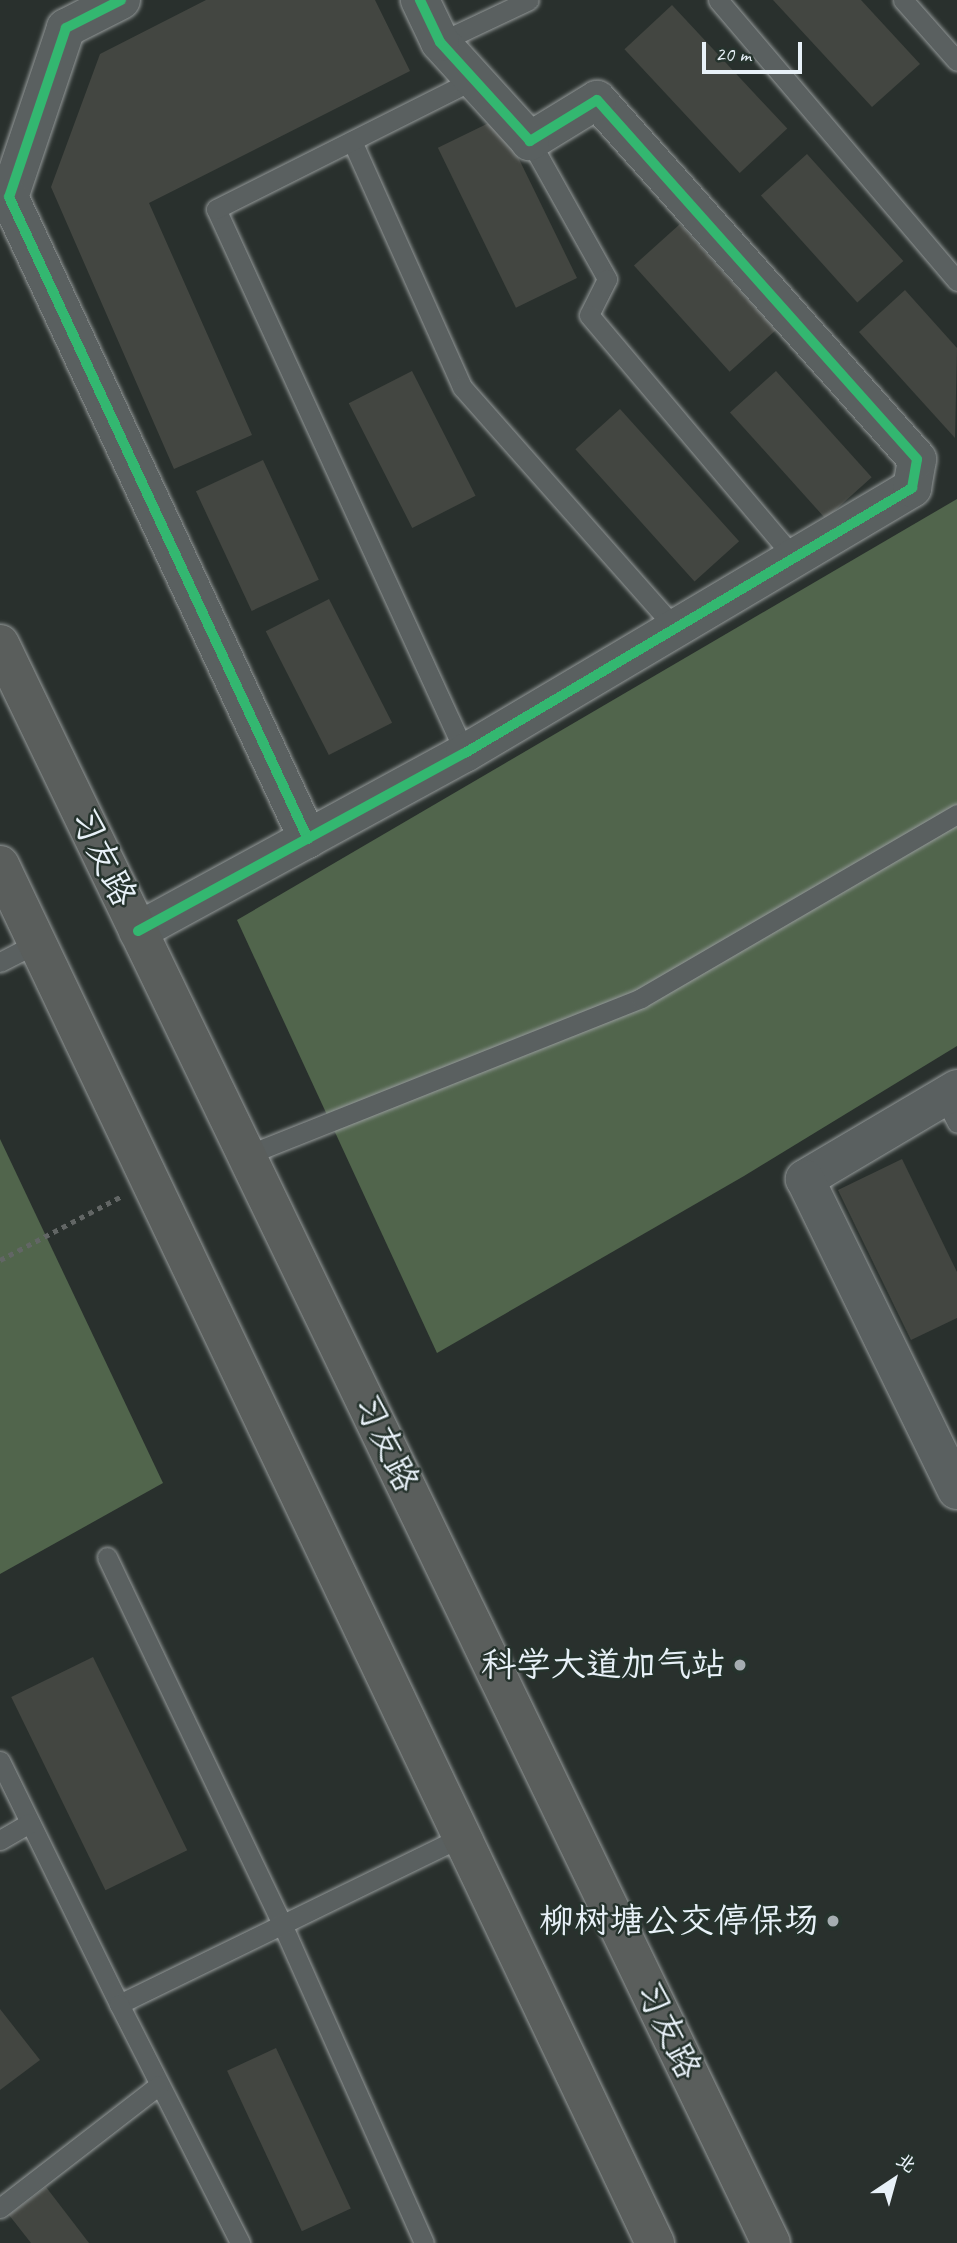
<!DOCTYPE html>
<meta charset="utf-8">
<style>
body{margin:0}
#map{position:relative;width:957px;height:2243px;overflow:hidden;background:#29302d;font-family:Caveat,"LXGW WenKai TC",sans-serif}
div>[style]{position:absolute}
.green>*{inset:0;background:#51654c}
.building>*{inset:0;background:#434641;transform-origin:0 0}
.path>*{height:4.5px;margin-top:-2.25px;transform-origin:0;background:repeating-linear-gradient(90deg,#626665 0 5px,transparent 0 10px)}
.roads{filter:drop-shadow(0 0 2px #959a9a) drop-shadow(0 0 2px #959a9a)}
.lane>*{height:19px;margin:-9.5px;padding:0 9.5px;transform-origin:9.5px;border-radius:9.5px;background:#5a6060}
.street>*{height:38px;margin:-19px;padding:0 19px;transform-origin:19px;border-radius:19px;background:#5a6060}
.primary>*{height:38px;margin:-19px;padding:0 19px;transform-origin:19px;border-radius:19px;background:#5a5e5c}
.cycleway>*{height:10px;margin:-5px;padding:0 5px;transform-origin:5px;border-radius:5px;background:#33b770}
.dots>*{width:19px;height:19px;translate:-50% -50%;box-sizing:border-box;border:4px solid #26332d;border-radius:50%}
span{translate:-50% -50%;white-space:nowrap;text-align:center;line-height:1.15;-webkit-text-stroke:5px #26332d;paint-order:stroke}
.street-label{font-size:35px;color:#e8f1f8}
.poi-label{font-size:35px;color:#e8f1f8}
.right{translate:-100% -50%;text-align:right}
.north{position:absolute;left:859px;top:2145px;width:70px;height:70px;-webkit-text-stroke:5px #26332d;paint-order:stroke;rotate:36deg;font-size:19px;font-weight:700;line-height:28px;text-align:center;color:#e8f1f8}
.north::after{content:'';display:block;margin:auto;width:24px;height:32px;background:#e8f1f8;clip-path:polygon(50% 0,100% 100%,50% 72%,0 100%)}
.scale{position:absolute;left:702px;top:42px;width:100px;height:32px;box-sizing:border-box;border:4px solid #e8f1f8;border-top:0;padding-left:9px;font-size:21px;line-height:24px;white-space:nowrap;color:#e8f1f8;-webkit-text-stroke:5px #26332d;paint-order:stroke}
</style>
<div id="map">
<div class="green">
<div style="clip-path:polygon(957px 499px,957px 1046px,744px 1176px,437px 1353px,237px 920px)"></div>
<div style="clip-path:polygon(0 1139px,163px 1483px,0 1574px)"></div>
</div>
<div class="building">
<div style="clip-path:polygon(206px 0,375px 0,410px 71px,149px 203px,252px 435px,174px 469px,51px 187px,100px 54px)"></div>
<div style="clip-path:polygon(773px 0,861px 0,920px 64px,872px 107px)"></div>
<div style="left:672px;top:5px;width:169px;height:65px;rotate:47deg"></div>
<div style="left:499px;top:118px;width:178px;height:68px;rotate:64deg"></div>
<div style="left:807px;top:154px;width:144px;height:62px;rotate:48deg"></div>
<div style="left:680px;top:224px;width:143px;height:62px;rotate:48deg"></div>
<div style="clip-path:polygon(905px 290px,957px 348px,955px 438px,859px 332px)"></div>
<div style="left:412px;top:371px;width:140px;height:71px;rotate:63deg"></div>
<div style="left:776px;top:371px;width:143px;height:62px;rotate:48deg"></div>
<div style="left:620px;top:409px;width:178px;height:60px;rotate:48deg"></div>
<div style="left:263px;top:460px;width:132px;height:74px;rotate:65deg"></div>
<div style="left:329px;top:599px;width:139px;height:71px;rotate:63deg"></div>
<div style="clip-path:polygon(902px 1159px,957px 1272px,957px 1318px,911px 1340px,838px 1190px)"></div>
<div style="left:93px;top:1657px;width:215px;height:91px;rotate:64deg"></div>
<div style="clip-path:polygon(0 2009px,40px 2060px,0 2090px)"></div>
<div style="left:276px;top:2048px;width:177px;height:54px;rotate:65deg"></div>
<div style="clip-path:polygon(46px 2187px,89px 2243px,31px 2243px,9px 2215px)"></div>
</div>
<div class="path">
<div style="left:0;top:1260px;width:136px;rotate:-27.7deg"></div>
</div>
<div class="roads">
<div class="lane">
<div style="left:718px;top:0;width:369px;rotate:49.6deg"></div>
<div style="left:903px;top:0;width:81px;rotate:48.5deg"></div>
<div style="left:440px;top:42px;width:98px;rotate:-25.3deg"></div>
<div style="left:352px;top:141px;width:269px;rotate:65.9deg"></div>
<div style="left:462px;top:387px;width:322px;rotate:48.5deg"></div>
<div style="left:530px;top:141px;width:158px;rotate:60.8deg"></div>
<div style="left:607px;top:279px;width:40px;rotate:116.6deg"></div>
<div style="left:589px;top:315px;width:318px;rotate:49.8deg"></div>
<div style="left:465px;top:753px;width:598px;rotate:-114.59deg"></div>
<div style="left:216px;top:209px;width:288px;rotate:-26.7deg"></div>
<div style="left:0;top:962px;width:42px;rotate:-27.2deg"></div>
<div style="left:944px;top:1097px;width:29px;rotate:63deg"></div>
<div style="left:247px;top:1155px;width:424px;rotate:-21.7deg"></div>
<div style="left:641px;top:998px;width:366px;rotate:-30.2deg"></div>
<div style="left:107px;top:1557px;width:407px;rotate:64.5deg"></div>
<div style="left:282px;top:1924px;width:349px;rotate:66deg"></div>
<div style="left:0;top:1761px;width:271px;rotate:63.9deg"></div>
<div style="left:119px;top:2004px;width:381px;rotate:-26deg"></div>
<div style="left:0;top:1840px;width:34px;rotate:-30deg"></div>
<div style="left:119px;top:2004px;width:268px;rotate:63.1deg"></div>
<div style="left:0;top:2208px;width:201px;rotate:-37.7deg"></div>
</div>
<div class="street">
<div style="left:121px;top:0;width:62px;rotate:153deg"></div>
<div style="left:66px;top:28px;width:178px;rotate:108.6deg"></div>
<div style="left:9px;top:197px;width:708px;rotate:65.03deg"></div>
<div style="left:138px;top:931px;width:372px;rotate:-28.6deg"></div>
<div style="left:465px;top:753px;width:520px;rotate:-30.66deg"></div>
<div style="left:912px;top:488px;width:29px;rotate:-80deg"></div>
<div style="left:917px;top:459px;width:481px;rotate:-131.7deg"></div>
<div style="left:597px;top:100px;width:79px;rotate:148.5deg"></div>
<div style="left:530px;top:141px;width:134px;rotate:-132.3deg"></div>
<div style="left:440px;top:42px;width:47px;rotate:-115.5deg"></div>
<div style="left:957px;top:1089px;width:177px;rotate:149.4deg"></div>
<div style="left:805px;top:1179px;width:346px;rotate:64deg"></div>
</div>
<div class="primary">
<div style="left:0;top:644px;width:1775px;rotate:64.26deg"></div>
<div style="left:0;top:865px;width:1526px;rotate:64.58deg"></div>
</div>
</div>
<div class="cycleway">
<div style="left:121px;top:0;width:62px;rotate:153deg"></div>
<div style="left:66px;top:28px;width:178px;rotate:108.6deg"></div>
<div style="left:9px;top:197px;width:708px;rotate:65.03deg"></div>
<div style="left:138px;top:931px;width:372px;rotate:-28.6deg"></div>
<div style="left:465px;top:753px;width:520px;rotate:-30.66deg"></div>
<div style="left:912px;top:488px;width:29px;rotate:-80deg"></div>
<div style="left:917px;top:459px;width:481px;rotate:-131.7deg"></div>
<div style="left:597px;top:100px;width:79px;rotate:148.5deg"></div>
<div style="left:530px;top:141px;width:134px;rotate:-132.3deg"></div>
<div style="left:440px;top:42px;width:47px;rotate:-115.5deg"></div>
</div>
<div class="dots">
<div style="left:740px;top:1665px;background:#a5adb1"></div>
<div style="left:833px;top:1921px;background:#a5adb1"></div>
</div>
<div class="street-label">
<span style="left:103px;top:857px;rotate:64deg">习友路</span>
<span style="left:386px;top:1443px;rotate:64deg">习友路</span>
<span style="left:668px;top:2030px;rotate:64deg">习友路</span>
</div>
<div class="poi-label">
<span class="right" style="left:726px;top:1665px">科学大道加气站</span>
<span class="right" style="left:819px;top:1921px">柳树塘公交停保场</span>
</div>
<div class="north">北</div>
<div class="scale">20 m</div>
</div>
